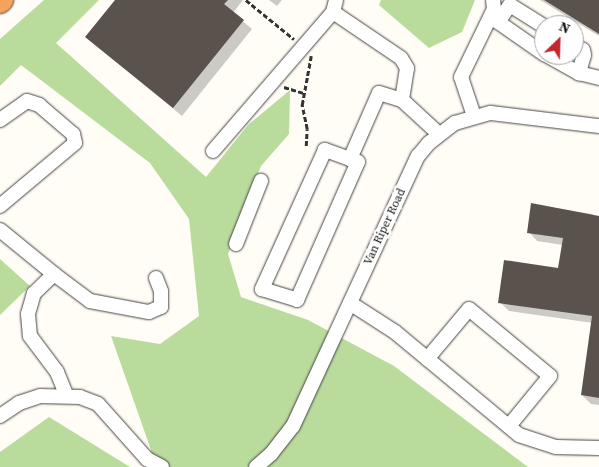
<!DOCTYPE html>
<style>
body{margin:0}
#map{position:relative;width:599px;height:467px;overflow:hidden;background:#fffdf5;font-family:"Source Serif 4",serif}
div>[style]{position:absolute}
.forest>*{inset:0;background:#b9dc9c}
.shadow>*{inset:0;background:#0003}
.building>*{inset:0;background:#5a524d}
.path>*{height:2.5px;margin-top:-1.25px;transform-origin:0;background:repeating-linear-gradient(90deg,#333 0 5px,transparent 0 7.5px)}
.roads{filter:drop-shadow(0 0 1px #444) drop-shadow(0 0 1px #444)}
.minor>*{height:14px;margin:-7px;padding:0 7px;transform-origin:7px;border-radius:7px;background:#fff}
.highway>*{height:21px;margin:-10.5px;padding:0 10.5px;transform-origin:10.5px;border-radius:10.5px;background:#f5a25d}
span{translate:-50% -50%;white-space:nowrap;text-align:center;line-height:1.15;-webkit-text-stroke:5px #fff;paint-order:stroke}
.street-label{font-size:12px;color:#111}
.north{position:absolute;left:534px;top:15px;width:50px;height:50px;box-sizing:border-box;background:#fff;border:1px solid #a0a0a0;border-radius:50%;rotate:24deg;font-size:14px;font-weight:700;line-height:20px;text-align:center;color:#111}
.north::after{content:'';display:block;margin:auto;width:18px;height:22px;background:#c4262e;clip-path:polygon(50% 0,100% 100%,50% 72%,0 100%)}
</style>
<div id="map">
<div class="forest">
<div style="clip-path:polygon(44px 0,99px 0,56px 43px,206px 177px,248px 125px,290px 90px,289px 134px,261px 166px,228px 254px,241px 297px,308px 320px,394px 366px,528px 467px,157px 467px,111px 336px,160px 344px,199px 316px,189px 219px,150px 163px,21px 65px,0 86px,0 39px)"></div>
<div style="clip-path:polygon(381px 0,475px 0,462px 32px,429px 48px,379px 5px)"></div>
<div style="clip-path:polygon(0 259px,30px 286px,0 315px)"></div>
<div style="clip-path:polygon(49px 417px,130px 467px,0 467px,0 452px)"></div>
</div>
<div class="shadow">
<div style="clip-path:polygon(116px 0,243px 0,233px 13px,252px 29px,182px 116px,86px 37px)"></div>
<div style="clip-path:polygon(269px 0,282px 0,277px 6px)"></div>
<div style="clip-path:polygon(540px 0,599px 0,599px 36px)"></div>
<div style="clip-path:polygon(532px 204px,592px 214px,599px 218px,599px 405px,591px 404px,582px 395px,593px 323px,509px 311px,500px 302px,559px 269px,563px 245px,537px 241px,529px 232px)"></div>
</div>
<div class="building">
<div style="clip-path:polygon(115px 0,228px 0,224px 4px,244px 20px,173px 108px,85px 37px)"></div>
<div style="clip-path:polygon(544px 0,599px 0,599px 34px)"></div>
<div style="clip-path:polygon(531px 203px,599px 216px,599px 398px,581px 395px,592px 316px,498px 303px,504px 260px,558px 268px,563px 238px,527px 233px)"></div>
</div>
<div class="path">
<div style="left:246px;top:0;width:62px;rotate:39.1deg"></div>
<div style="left:284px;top:87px;width:21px;rotate:17deg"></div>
<div style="left:306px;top:146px;width:17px;rotate:-87deg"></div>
<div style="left:307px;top:129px;width:25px;rotate:-102deg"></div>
<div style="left:302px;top:105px;width:50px;rotate:-79.6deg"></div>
</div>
<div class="roads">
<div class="minor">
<div style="left:336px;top:0;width:12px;rotate:104deg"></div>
<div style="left:333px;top:12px;width:82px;rotate:34.1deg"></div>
<div style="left:401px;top:58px;width:12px;rotate:59deg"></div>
<div style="left:407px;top:68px;width:32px;rotate:99deg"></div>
<div style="left:491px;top:17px;width:65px;rotate:34.9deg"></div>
<div style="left:498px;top:22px;width:21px;rotate:-55deg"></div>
<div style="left:510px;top:5px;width:40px;rotate:32deg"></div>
<div style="left:574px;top:45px;width:10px;rotate:29deg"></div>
<div style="left:583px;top:50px;width:5px;rotate:79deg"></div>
<div style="left:584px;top:55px;width:19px;rotate:106deg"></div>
<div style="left:546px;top:55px;width:38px;rotate:29deg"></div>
<div style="left:579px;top:73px;width:21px;rotate:14deg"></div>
<div style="left:474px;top:116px;width:41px;rotate:-108.4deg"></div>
<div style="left:461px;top:77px;width:76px;rotate:-64.1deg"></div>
<div style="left:494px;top:9px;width:9px;rotate:-96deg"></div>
<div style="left:0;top:120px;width:33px;rotate:-35deg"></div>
<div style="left:27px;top:101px;width:13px;rotate:18deg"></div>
<div style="left:39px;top:105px;width:45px;rotate:40.5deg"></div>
<div style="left:73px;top:134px;width:9px;rotate:77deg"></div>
<div style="left:75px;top:143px;width:98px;rotate:140deg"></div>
<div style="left:213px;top:151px;width:184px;rotate:-49.2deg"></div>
<div style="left:350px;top:159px;width:27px;rotate:-160deg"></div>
<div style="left:325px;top:150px;width:153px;rotate:114.4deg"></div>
<div style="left:262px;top:289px;width:37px;rotate:17deg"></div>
<div style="left:297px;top:300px;width:151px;rotate:-66.2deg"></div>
<div style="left:358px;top:162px;width:9px;rotate:-159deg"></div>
<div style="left:350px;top:159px;width:72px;rotate:-66.3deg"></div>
<div style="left:379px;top:93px;width:24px;rotate:17deg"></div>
<div style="left:402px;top:100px;width:50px;rotate:42.6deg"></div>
<div style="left:0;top:230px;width:70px;rotate:39.2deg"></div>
<div style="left:54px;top:274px;width:28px;rotate:136deg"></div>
<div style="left:34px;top:293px;width:22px;rotate:106deg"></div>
<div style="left:28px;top:314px;width:22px;rotate:85deg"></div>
<div style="left:30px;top:336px;width:45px;rotate:53.1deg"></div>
<div style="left:57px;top:372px;width:24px;rotate:68deg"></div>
<div style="left:236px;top:244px;width:68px;rotate:-68.4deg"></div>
<div style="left:54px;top:274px;width:45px;rotate:36.9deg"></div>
<div style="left:90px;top:301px;width:60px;rotate:10.6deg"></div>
<div style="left:149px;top:312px;width:13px;rotate:-23deg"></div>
<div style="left:161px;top:307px;width:16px;rotate:-90deg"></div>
<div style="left:161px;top:291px;width:14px;rotate:-111deg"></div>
<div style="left:350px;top:303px;width:54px;rotate:32.8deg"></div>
<div style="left:395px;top:332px;width:161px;rotate:39.7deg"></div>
<div style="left:519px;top:435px;width:39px;rotate:18deg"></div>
<div style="left:556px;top:447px;width:43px;rotate:1.3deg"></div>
<div style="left:427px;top:359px;width:65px;rotate:-50deg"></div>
<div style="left:469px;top:309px;width:105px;rotate:39.6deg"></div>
<div style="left:550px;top:376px;width:65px;rotate:129.4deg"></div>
<div style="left:0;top:416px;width:23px;rotate:-34deg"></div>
<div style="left:19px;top:403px;width:22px;rotate:-18deg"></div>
<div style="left:40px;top:396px;width:40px;rotate:1.4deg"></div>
<div style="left:80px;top:397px;width:19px;rotate:21deg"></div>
<div style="left:98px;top:404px;width:74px;rotate:48.3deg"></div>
<div style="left:147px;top:459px;width:17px;rotate:28deg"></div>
<div style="left:256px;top:467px;width:20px;rotate:-41deg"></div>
<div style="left:271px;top:454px;width:36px;rotate:-52deg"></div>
<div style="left:293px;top:426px;width:298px;rotate:-65.2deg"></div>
<div style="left:418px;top:156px;width:17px;rotate:-50deg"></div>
<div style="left:429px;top:143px;width:33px;rotate:-38deg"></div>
<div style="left:455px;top:123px;width:37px;rotate:-16deg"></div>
<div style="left:491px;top:113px;width:109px;rotate:6.9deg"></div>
</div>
<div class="highway">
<div style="left:0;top:2px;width:3px;rotate:-45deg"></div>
</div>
</div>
<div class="street-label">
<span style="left:385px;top:227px;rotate:-65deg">Van Riper Road</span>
</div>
<div class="north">N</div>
</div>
